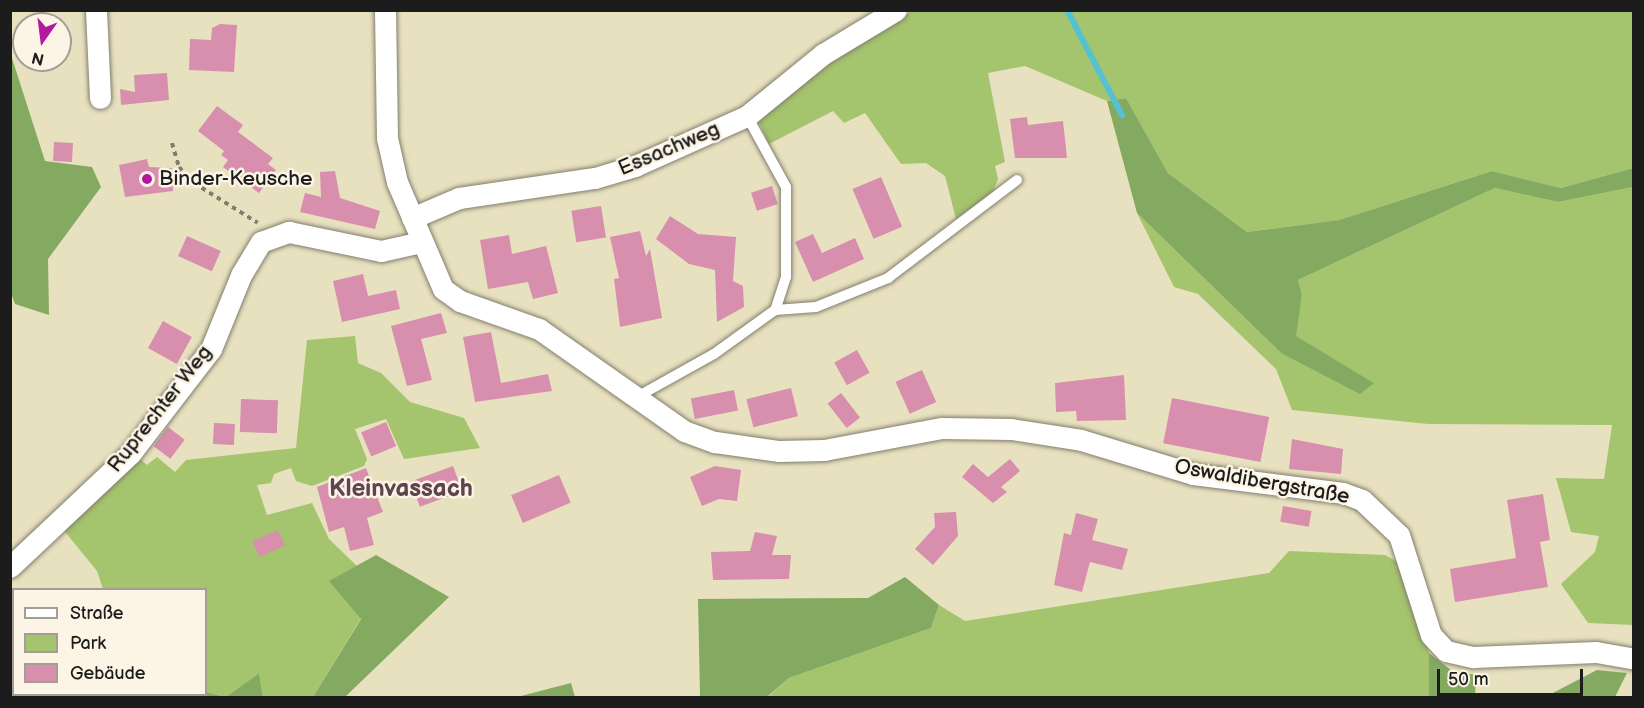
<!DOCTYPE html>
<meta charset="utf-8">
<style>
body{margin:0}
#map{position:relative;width:1644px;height:708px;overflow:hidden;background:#e8e1bf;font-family:"Balsamiq Sans",sans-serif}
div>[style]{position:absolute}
.green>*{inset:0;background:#a4c46d}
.forest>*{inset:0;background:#83aa60}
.stream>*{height:6px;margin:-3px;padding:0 3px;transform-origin:3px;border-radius:3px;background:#56c1d1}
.building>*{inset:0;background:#d78fad;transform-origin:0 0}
.path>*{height:4px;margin-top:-2px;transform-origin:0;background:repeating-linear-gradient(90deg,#827e6e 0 4.5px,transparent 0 9px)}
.roads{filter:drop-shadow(0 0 2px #827e6e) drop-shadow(0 0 2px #827e6e)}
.lane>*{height:10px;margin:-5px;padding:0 5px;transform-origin:5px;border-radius:5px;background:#fff}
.street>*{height:21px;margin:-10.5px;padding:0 10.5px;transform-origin:10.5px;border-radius:10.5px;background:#fff}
.dots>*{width:16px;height:16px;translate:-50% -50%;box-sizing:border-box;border:3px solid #fcf5e5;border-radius:50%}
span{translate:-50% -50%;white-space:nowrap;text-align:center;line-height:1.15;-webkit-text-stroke:5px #fcf5e5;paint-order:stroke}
.street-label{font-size:21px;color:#1c1c1c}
.poi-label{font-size:21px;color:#1c1c1c}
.left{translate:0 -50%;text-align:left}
.quarter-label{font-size:24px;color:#5d444f;font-weight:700}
.frame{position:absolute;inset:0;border:12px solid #1c1c1c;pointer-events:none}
.legend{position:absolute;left:12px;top:588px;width:195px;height:108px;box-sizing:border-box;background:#fcf5e5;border:2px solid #a29e95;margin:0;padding:8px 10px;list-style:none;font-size:18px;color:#1c1c1c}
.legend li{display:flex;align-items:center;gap:12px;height:30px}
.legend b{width:30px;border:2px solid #a29e95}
.north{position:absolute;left:12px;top:12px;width:60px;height:60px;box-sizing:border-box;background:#fcf5e5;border:2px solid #a29e95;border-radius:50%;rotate:194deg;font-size:16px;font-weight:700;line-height:24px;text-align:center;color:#1c1c1c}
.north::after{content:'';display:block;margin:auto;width:21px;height:27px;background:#b5179e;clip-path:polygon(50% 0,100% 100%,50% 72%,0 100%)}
.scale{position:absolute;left:1437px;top:669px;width:146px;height:27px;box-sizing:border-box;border:3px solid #1c1c1c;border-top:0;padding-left:8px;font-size:18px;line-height:21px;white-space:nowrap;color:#1c1c1c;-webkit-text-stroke:4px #fcf5e5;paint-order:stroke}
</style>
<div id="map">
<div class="green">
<div style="clip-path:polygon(912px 11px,1633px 11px,1633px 168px,1561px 188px,1492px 171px,1339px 220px,1247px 232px,1168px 173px,1126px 98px,1107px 101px,1025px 66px,988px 73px,1005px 162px,995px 166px,998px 179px,992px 194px,956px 219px,945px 176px,926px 163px,901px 164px,865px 113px,844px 123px,833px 111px,769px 144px,759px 122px,794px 85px)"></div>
<div style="clip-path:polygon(1633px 187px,1633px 625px,1588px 623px,1561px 584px,1595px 552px,1599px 536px,1571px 532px,1556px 478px,1604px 479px,1612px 425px,1428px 424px,1292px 410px,1276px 369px,1198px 294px,1174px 287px,1137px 213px,1281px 353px,1374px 383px,1295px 336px,1302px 294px,1298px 280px,1495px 188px,1558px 202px)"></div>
<div style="clip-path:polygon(355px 336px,358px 363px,381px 373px,410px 402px,464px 418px,480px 448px,404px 459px,386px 419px,355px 429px,367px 459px,364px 466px,312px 486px,296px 481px,291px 468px,274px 474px,271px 483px,257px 485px,267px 515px,312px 503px,329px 539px,357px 566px,330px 581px,361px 618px,313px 697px,263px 697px,259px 673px,226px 697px,206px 692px,206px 590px,103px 589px,97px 571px,62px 528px,137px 456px,147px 465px,157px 457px,175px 472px,186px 460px,296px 448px,307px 340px)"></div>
<div style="clip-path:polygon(1289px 551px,1385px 555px,1399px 563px,1429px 653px,1429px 697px,767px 698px,789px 678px,931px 628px,939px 605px,965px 621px,1269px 573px)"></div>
<div style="clip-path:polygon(56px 695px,137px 695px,130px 698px)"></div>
</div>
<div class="forest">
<div style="clip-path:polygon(11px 55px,45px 161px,92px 167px,101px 187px,48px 259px,49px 315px,15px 304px,11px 293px)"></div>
<div style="clip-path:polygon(1126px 98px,1168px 173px,1247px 232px,1339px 220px,1492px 171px,1561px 188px,1633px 168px,1633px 187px,1558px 202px,1495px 188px,1298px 280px,1302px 294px,1296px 336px,1374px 383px,1360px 394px,1281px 353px,1137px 213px,1107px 101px)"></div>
<div style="clip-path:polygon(376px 555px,449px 597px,345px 697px,313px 697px,361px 619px,329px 581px)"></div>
<div style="clip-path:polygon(905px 577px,939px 605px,931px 628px,789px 678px,767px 697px,700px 697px,698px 599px,868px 598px)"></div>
<div style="clip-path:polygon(1429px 653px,1451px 670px,1476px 675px,1475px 697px,1429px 697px)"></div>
<div style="clip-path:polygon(1597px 670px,1627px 673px,1615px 697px,1545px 697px)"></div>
<div style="clip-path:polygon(259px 673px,263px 697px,130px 697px,206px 692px,226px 697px)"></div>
<div style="clip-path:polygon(10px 680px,14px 694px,65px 697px,11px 697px)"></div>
<div style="clip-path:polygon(571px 683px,575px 697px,517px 697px)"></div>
</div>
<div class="stream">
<div style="left:1067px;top:10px;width:119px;rotate:62.4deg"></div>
</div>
<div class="building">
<div style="clip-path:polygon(220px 24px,237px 25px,234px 72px,189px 70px,190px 39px,211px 40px,212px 28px)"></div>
<div style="clip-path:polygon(167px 73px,169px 100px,121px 105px,120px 89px,135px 92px,134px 75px)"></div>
<div style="clip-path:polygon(217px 106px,243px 125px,238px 132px,273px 158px,268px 164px,276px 170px,259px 193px,223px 167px,228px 160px,221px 155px,224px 151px,198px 131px)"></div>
<div style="clip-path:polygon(1027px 117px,1028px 125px,1063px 121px,1067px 158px,1015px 158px,1010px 119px)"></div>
<div style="left:54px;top:142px;width:19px;height:19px;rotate:3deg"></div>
<div style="clip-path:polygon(147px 159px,149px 167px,172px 168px,173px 191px,125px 197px,119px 165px)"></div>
<div style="clip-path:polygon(335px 171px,340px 198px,380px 211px,375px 229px,300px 212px,305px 193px,321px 197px,320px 172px)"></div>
<div style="left:881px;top:177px;width:54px;height:31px;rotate:67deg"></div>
<div style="left:772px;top:186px;width:19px;height:22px;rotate:72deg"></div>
<div style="left:601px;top:206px;width:32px;height:30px;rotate:81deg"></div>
<div style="clip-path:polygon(670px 216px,698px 234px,736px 237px,733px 281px,743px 286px,744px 307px,717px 322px,715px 270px,689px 264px,656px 239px)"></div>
<div style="clip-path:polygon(640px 231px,646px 256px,650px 249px,662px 318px,620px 327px,614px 279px,619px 278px,610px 237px)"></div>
<div style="clip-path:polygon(813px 234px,822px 253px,855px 238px,864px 259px,813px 282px,795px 242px)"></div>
<div style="clip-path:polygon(509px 235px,512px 254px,546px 246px,558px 293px,533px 299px,528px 282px,488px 289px,480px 240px)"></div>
<div style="left:187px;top:236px;width:37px;height:22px;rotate:24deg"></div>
<div style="clip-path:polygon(363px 274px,368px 296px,396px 290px,400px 309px,342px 322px,333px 281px)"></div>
<div style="clip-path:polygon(441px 313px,447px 333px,421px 339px,432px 380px,407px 386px,391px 326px)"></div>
<div style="left:163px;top:321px;width:33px;height:31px;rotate:29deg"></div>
<div style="clip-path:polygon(491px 332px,501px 383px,548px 374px,552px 391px,475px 402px,463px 337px)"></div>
<div style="left:857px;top:350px;width:26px;height:26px;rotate:61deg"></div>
<div style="left:922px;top:370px;width:35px;height:29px;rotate:66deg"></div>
<div style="clip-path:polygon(1124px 375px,1126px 420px,1077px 421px,1076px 411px,1056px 412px,1055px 383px)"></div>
<div style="left:791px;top:388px;width:29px;height:46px;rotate:76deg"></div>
<div style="left:734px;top:390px;width:21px;height:44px;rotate:79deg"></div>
<div style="left:841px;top:393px;width:31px;height:17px;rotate:52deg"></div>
<div style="left:1172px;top:398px;width:99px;height:46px;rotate:11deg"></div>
<div style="left:241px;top:399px;width:37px;height:33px;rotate:2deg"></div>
<div style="left:386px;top:422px;width:26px;height:27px;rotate:67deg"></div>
<div style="left:214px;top:423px;width:21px;height:21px;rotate:3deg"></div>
<div style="left:168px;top:427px;width:21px;height:24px;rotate:37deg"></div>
<div style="clip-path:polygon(1292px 439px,1343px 449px,1341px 474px,1289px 469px)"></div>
<div style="clip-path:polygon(1010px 459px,1020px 471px,1001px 487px,1007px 492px,993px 503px,962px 477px,973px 464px,988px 477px)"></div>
<div style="left:453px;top:466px;width:27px;height:45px;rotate:70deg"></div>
<div style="clip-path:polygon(715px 466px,741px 470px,737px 501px,719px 499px,702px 506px,690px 477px)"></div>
<div style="clip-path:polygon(366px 468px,383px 512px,367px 518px,374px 545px,350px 551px,344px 527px,329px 532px,317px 487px)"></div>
<div style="left:559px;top:475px;width:30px;height:52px;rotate:67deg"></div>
<div style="clip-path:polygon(1543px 494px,1550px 540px,1540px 542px,1548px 587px,1455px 602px,1450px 569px,1516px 558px,1507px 500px)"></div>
<div style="left:1283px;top:506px;width:29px;height:16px;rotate:10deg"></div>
<div style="clip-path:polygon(956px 512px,958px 536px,933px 565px,915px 549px,935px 527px,934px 513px)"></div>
<div style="clip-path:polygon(1076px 513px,1098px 519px,1092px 540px,1128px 549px,1122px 570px,1090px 562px,1082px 592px,1054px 585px,1064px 533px,1071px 535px)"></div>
<div style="left:278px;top:530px;width:17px;height:28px;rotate:66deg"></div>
<div style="clip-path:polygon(755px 532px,777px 536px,772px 555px,791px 555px,789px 579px,713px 580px,711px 552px,750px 551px)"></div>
</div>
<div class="path">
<div style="left:172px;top:143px;width:25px;rotate:74deg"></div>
<div style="left:179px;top:167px;width:22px;rotate:47deg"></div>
<div style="left:194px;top:183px;width:75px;rotate:32deg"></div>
</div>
<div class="roads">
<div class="lane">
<div style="left:747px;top:116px;width:81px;rotate:61.2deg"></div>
<div style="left:786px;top:187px;width:90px;rotate:90deg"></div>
<div style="left:786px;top:277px;width:35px;rotate:108deg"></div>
<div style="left:635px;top:398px;width:90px;rotate:-29.1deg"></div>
<div style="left:714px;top:354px;width:75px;rotate:-35.8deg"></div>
<div style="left:775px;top:310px;width:41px;rotate:-4.2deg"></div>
<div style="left:816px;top:307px;width:78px;rotate:-21.9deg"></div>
<div style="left:888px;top:278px;width:162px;rotate:-37.2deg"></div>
</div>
<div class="street">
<div style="left:96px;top:10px;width:88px;rotate:87.4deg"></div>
<div style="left:385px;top:10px;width:128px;rotate:89.1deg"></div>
<div style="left:387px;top:138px;width:45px;rotate:77.2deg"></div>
<div style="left:397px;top:182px;width:116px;rotate:66.7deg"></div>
<div style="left:443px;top:289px;width:21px;rotate:35deg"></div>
<div style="left:460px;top:301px;width:84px;rotate:19.5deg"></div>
<div style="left:539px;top:329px;width:177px;rotate:35.1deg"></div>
<div style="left:684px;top:431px;width:33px;rotate:20deg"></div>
<div style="left:715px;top:442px;width:65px;rotate:8deg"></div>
<div style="left:779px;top:451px;width:45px;rotate:-1.3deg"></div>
<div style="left:824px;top:450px;width:120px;rotate:-10.6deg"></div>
<div style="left:942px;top:428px;width:69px;rotate:0.8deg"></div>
<div style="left:1011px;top:429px;width:71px;rotate:8.9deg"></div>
<div style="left:1081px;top:440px;width:117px;rotate:16.9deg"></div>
<div style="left:1193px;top:474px;width:151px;rotate:7.2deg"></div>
<div style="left:1343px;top:493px;width:20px;rotate:20deg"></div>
<div style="left:1362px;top:500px;width:51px;rotate:43.4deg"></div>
<div style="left:1399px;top:535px;width:105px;rotate:72.3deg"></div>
<div style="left:1431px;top:635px;width:22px;rotate:47deg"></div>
<div style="left:1446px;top:651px;width:28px;rotate:13deg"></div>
<div style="left:1473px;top:657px;width:123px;rotate:-2.3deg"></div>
<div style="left:1596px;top:652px;width:39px;rotate:10deg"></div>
<div style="left:412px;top:218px;width:51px;rotate:-23.1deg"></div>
<div style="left:459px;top:198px;width:137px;rotate:-8.4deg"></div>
<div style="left:595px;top:178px;width:42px;rotate:-16.7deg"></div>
<div style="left:635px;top:166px;width:123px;rotate:-24.1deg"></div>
<div style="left:747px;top:116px;width:98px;rotate:-39.2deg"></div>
<div style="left:823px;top:54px;width:85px;rotate:-31.1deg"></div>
<div style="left:10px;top:567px;width:165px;rotate:-43.3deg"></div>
<div style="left:130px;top:454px;width:133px;rotate:-52.4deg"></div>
<div style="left:211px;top:349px;width:80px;rotate:-67.9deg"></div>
<div style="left:241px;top:275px;width:39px;rotate:-59deg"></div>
<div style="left:261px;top:242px;width:30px;rotate:-20deg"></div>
<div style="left:289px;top:232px;width:94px;rotate:11.7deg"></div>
<div style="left:381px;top:251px;width:41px;rotate:-12.7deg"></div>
</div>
</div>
<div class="dots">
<div style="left:147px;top:179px;background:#b5179e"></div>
</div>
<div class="street-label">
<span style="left:669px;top:149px;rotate:-23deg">Essachweg</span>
<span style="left:160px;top:409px;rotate:-52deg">Ruprechter Weg</span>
<span style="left:1262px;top:482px;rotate:10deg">Oswaldibergstraße</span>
</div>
<div class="poi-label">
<span class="left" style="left:159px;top:179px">Binder-Keusche</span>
</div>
<div class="quarter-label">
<span style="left:401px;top:489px">Kleinvassach</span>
</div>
<div class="frame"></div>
<ul class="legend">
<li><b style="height:8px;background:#fff"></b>Straße</li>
<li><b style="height:16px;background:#a4c46d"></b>Park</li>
<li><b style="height:16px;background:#d78fad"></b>Gebäude</li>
</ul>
<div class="north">N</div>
<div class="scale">50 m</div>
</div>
